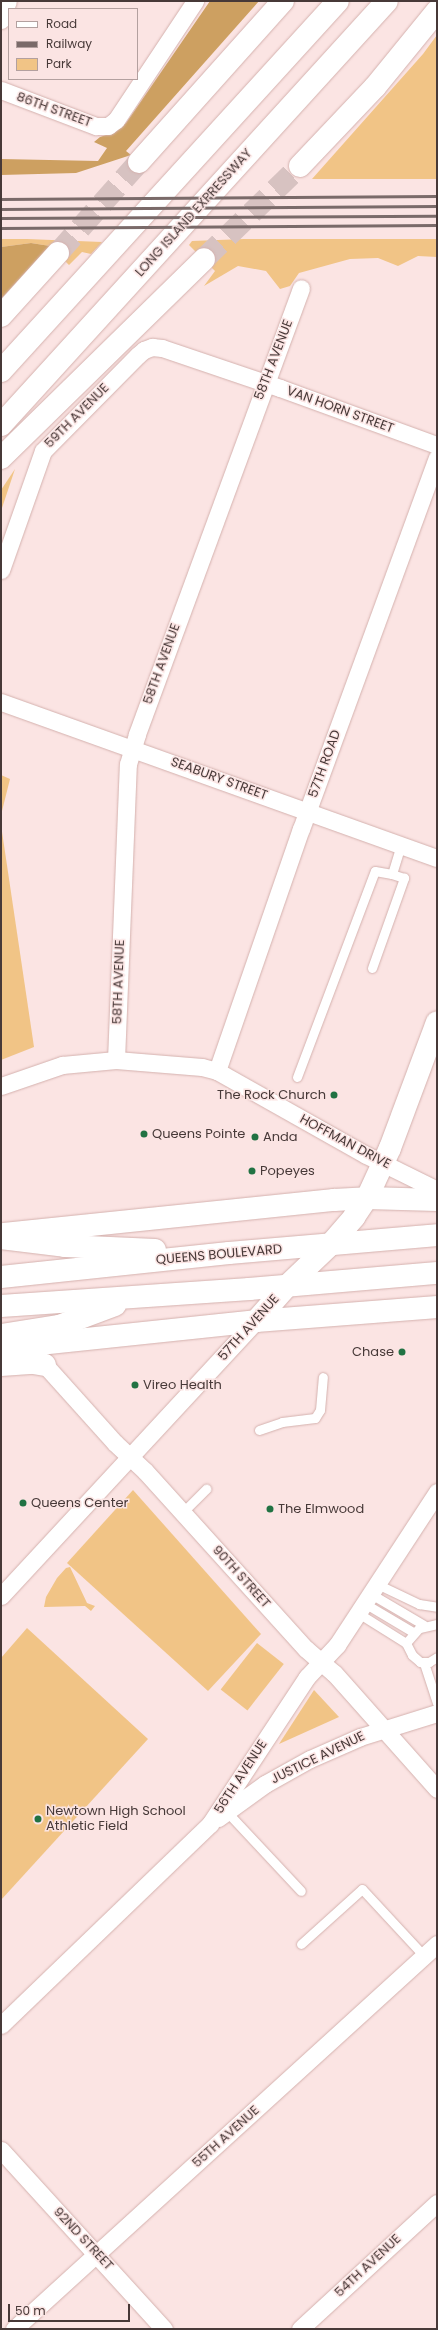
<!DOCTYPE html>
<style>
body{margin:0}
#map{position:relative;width:438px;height:2330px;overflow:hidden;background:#fbe4e3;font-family:Poppins,sans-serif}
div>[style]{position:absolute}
.green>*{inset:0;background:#f1c486;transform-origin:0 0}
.forest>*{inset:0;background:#cda061}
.motorway-tunnel>*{height:22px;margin-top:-11px;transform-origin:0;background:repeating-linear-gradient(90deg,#d7c2c1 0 22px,transparent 0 33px)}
.roads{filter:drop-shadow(0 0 1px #d4b1ae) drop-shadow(0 0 1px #d4b1ae)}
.service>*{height:9px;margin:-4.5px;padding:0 4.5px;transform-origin:4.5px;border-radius:4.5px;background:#fff}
.minor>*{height:17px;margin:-8.5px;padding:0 8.5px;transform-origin:8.5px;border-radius:8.5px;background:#fff}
.tertiary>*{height:22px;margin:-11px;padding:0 11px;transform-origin:11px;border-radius:11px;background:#fff}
.primary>*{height:22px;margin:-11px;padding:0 11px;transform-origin:11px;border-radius:11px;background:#fff}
.motorway>*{height:22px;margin:-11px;padding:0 11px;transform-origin:11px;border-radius:11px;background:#fff}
.rail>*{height:3px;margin:-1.5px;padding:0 1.5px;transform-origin:1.5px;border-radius:1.5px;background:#7a6a69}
.dots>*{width:11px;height:11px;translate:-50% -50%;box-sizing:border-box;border:2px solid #fbe4e3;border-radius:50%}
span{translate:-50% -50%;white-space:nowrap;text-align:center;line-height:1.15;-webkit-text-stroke:3px #fbe4e3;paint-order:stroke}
.street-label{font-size:13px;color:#473938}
.poi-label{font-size:13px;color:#473938}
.right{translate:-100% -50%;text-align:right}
.left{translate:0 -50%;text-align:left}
.frame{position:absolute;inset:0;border:2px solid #473938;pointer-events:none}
.legend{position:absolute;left:8px;top:8px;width:130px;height:72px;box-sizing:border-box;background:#fbe4e3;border:1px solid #b3a09f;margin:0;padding:5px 7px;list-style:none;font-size:12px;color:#473938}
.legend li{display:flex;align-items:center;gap:8px;height:20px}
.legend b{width:20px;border:1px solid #b3a09f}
.scale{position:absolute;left:8px;top:2304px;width:122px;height:18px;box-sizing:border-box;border:2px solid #473938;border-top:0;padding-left:5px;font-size:12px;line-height:14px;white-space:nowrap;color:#473938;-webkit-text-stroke:3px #fbe4e3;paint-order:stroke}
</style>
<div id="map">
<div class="green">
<div style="clip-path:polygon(437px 35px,437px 179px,312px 179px,423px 54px)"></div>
<div style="clip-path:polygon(1px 239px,27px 239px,102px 242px,91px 254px,82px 252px,69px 265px,50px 246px,31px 243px,1px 247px)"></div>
<div style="clip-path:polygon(244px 239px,437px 239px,437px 257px,418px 256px,398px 266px,378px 258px,350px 259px,299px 273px,290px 286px,280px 289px,266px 271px,238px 266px,204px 286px,215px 271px,189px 245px,192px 241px)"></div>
<div style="clip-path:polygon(15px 469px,1px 511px,1px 490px)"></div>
<div style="clip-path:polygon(1px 775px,10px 779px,1px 815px)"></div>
<div style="clip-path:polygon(1px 825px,34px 1047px,1px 1060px)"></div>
<div style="clip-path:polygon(133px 1490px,261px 1634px,208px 1691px,67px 1563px)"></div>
<div style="clip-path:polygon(70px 1567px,87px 1603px,95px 1606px,91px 1611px,85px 1606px,44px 1607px,46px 1597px,57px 1578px,66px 1568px)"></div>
<div style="clip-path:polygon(27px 1628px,148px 1739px,1px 1900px,1px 1658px)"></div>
<div style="left:257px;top:1643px;width:34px;height:59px;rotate:38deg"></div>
<div style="clip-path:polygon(314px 1690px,339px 1717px,279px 1744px)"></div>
</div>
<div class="forest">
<div style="clip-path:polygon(210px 1px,259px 1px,126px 151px,131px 155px,76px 173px,1px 175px,1px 159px,98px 161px,107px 148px,94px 142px,100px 137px,115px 132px,126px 123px)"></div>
<div style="clip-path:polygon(31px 243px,50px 246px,1px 299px,1px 247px)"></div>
</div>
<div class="motorway-tunnel">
<div style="left:58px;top:253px;width:122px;rotate:-48.3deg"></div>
<div style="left:204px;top:259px;width:134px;rotate:-44.1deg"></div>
</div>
<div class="roads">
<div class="service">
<div style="left:372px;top:968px;width:96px;rotate:-70.4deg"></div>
<div style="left:404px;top:878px;width:13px;rotate:-162deg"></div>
<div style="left:297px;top:1077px;width:220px;rotate:-69.3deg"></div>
<div style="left:375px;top:871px;width:17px;rotate:10deg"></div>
<div style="left:392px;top:874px;width:30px;rotate:-73deg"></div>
<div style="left:259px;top:1430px;width:24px;rotate:-19deg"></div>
<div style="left:282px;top:1422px;width:33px;rotate:-7deg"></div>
<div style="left:315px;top:1418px;width:9px;rotate:-58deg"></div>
<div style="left:320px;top:1410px;width:33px;rotate:-85deg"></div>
<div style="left:183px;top:1512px;width:33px;rotate:-45deg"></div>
<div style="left:377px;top:1584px;width:47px;rotate:25.5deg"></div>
<div style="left:419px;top:1604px;width:18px;rotate:9deg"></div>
<div style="left:371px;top:1594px;width:61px;rotate:30.3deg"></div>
<div style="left:364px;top:1603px;width:57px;rotate:30.6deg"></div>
<div style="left:358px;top:1613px;width:57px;rotate:32deg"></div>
<div style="left:437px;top:1624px;width:18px;rotate:167deg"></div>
<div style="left:419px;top:1628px;width:20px;rotate:131deg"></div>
<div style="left:406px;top:1643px;width:13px;rotate:63deg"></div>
<div style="left:412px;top:1655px;width:11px;rotate:41deg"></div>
<div style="left:420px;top:1662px;width:9px"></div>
<div style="left:429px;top:1662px;width:9px;rotate:-32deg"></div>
<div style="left:424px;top:1663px;width:42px;rotate:72deg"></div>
<div style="left:227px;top:1812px;width:108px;rotate:46.9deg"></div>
<div style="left:301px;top:1944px;width:82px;rotate:-42deg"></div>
<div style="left:362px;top:1889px;width:91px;rotate:47.2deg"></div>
</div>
<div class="minor">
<div style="left:1px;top:20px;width:20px;rotate:-70deg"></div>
<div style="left:1px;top:90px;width:102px;rotate:20.8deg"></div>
<div style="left:96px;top:126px;width:12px"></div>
<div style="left:108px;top:126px;width:10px;rotate:-37deg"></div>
<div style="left:116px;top:120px;width:143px;rotate:-56.4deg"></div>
<div style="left:1px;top:570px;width:126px;rotate:-70.6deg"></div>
<div style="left:43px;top:451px;width:135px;rotate:-45.3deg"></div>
<div style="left:138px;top:355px;width:8px;rotate:-40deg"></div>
<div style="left:144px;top:350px;width:9px;rotate:-21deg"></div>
<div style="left:152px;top:347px;width:10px;rotate:6deg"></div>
<div style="left:162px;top:348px;width:125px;rotate:18.7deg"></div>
<div style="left:280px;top:388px;width:167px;rotate:20deg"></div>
<div style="left:1px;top:702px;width:463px;rotate:19.7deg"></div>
<div style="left:116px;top:1060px;width:296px;rotate:-87.7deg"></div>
<div style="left:128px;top:764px;width:31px;rotate:-73deg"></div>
<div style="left:137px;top:734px;width:475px;rotate:-69.8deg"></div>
<div style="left:217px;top:1071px;width:256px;rotate:-70.9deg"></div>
<div style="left:301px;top:829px;width:395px;rotate:-69.9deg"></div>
<div style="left:1px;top:1086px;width:65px;rotate:-19deg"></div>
<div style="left:62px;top:1065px;width:54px;rotate:-5.3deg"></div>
<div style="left:116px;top:1060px;width:86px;rotate:4.7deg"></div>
<div style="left:202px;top:1067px;width:16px;rotate:15deg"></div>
<div style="left:217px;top:1071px;width:171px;rotate:29.4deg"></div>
<div style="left:366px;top:1155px;width:79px;rotate:26.2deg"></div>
<div style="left:45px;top:1365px;width:105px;rotate:48.1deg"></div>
<div style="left:115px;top:1443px;width:41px;rotate:43deg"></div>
<div style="left:145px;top:1471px;width:240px;rotate:47.9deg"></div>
<div style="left:306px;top:1649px;width:37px;rotate:41deg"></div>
<div style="left:334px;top:1673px;width:155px;rotate:48.4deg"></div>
<div style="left:1px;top:1596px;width:375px;rotate:-47.2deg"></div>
<div style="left:218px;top:1818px;width:58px;rotate:-35.9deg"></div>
<div style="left:265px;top:1784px;width:51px;rotate:-29.1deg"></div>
<div style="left:310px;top:1759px;width:55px;rotate:-23.7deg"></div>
<div style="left:360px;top:1737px;width:81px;rotate:-17.3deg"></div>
<div style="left:1px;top:2025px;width:290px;rotate:-43.9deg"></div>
<div style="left:210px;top:1824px;width:176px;rotate:-56.6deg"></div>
<div style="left:307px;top:1677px;width:44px;rotate:-46.8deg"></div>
<div style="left:337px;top:1645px;width:183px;rotate:-56.8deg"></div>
<div style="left:1px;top:2150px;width:242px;rotate:47.7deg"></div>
<div style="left:14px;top:2329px;width:572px;rotate:-42.31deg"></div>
<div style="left:300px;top:2329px;width:186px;rotate:-42.6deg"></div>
</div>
<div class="tertiary">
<div style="left:4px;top:1234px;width:332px;rotate:-5.9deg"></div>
<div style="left:334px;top:1200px;width:33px;rotate:-3deg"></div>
<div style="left:367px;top:1198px;width:70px;rotate:1.6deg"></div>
<div style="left:256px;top:1321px;width:47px;rotate:-48.5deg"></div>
<div style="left:287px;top:1286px;width:59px;rotate:-43.6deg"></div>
<div style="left:330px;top:1245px;width:37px;rotate:-49deg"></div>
<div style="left:354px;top:1217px;width:23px;rotate:-56deg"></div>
<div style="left:367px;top:1198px;width:55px;rotate:-65.3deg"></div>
<div style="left:390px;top:1148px;width:134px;rotate:-69.5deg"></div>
<div style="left:1px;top:1348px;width:256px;rotate:-6deg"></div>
<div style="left:256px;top:1321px;width:182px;rotate:-4.4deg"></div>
<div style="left:1px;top:1365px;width:32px;rotate:-4deg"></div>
<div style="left:33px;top:1363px;width:12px;rotate:9deg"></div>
</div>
<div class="primary">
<div style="left:1px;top:1238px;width:64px;rotate:7.1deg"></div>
<div style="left:65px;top:1246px;width:90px;rotate:2.5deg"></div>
<div style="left:1px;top:1277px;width:229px;rotate:-6deg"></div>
<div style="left:229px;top:1253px;width:209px;rotate:-4.9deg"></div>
<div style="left:1px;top:1306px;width:249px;rotate:-3.9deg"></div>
<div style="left:249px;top:1289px;width:189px;rotate:-4.9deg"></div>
<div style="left:1px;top:1335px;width:59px;rotate:-8.8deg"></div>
<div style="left:59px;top:1326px;width:60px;rotate:-20.6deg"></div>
</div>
<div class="motorway">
<div style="left:139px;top:162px;width:216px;rotate:-48.2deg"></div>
<div style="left:300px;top:166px;width:109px;rotate:-46.5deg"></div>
<div style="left:375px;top:87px;width:98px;rotate:-50.8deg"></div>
<div style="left:1px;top:316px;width:85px;rotate:-47.9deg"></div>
<div style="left:1px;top:371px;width:500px;rotate:-47.67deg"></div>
<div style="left:1px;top:425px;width:573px;rotate:-47.69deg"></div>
<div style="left:1px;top:458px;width:284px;rotate:-44.4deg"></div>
</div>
</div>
<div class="rail">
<div style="left:1px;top:199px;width:436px;rotate:-0.4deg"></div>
<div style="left:1px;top:209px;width:436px;rotate:-0.4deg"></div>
<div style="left:1px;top:218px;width:436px;rotate:-0.3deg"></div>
<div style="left:1px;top:228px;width:436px;rotate:-0.4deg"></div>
</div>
<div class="dots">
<div style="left:334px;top:1095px;background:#217243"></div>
<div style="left:144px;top:1134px;background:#217243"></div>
<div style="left:255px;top:1137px;background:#217243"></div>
<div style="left:252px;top:1171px;background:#217243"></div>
<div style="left:402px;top:1352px;background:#217243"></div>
<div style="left:135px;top:1385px;background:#217243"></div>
<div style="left:23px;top:1503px;background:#217243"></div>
<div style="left:270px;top:1509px;background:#217243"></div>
<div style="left:38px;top:1819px;background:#217243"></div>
</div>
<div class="street-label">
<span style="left:54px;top:110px;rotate:20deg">86TH STREET</span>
<span style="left:194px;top:213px;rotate:-48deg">LONG ISLAND EXPRESSWAY</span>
<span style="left:274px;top:360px;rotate:-69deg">58TH AVENUE</span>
<span style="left:340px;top:410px;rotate:20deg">VAN HORN STREET</span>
<span style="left:77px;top:416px;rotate:-45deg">59TH AVENUE</span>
<span style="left:162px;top:664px;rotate:-70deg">58TH AVENUE</span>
<span style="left:325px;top:764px;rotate:-70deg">57TH ROAD</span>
<span style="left:219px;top:779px;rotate:20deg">SEABURY STREET</span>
<span style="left:119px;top:982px;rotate:-88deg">58TH AVENUE</span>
<span style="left:345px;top:1142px;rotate:28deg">HOFFMAN DRIVE</span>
<span style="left:219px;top:1255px;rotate:-5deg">QUEENS BOULEVARD</span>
<span style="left:249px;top:1328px;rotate:-48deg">57TH AVENUE</span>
<span style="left:241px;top:1577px;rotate:48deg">90TH STREET</span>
<span style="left:318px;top:1758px;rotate:-26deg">JUSTICE AVENUE</span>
<span style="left:241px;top:1777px;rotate:-57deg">56TH AVENUE</span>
<span style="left:226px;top:2137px;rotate:-42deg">55TH AVENUE</span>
<span style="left:83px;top:2239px;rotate:47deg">92ND STREET</span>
<span style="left:368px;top:2266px;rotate:-43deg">54TH AVENUE</span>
</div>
<div class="poi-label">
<span class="right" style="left:326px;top:1095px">The Rock Church</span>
<span class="left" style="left:152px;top:1134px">Queens Pointe</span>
<span class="left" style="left:263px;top:1137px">Anda</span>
<span class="left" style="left:260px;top:1171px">Popeyes</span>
<span class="right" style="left:394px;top:1352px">Chase</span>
<span class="left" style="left:143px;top:1385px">Vireo Health</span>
<span class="left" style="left:31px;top:1503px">Queens Center</span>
<span class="left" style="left:278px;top:1509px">The Elmwood</span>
<span class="left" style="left:46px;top:1819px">Newtown High School<br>Athletic Field</span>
</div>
<div class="frame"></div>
<ul class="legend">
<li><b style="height:5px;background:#fff"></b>Road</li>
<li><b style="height:5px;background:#7a6a69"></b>Railway</li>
<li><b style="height:11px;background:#f1c486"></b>Park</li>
</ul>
<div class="scale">50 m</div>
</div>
